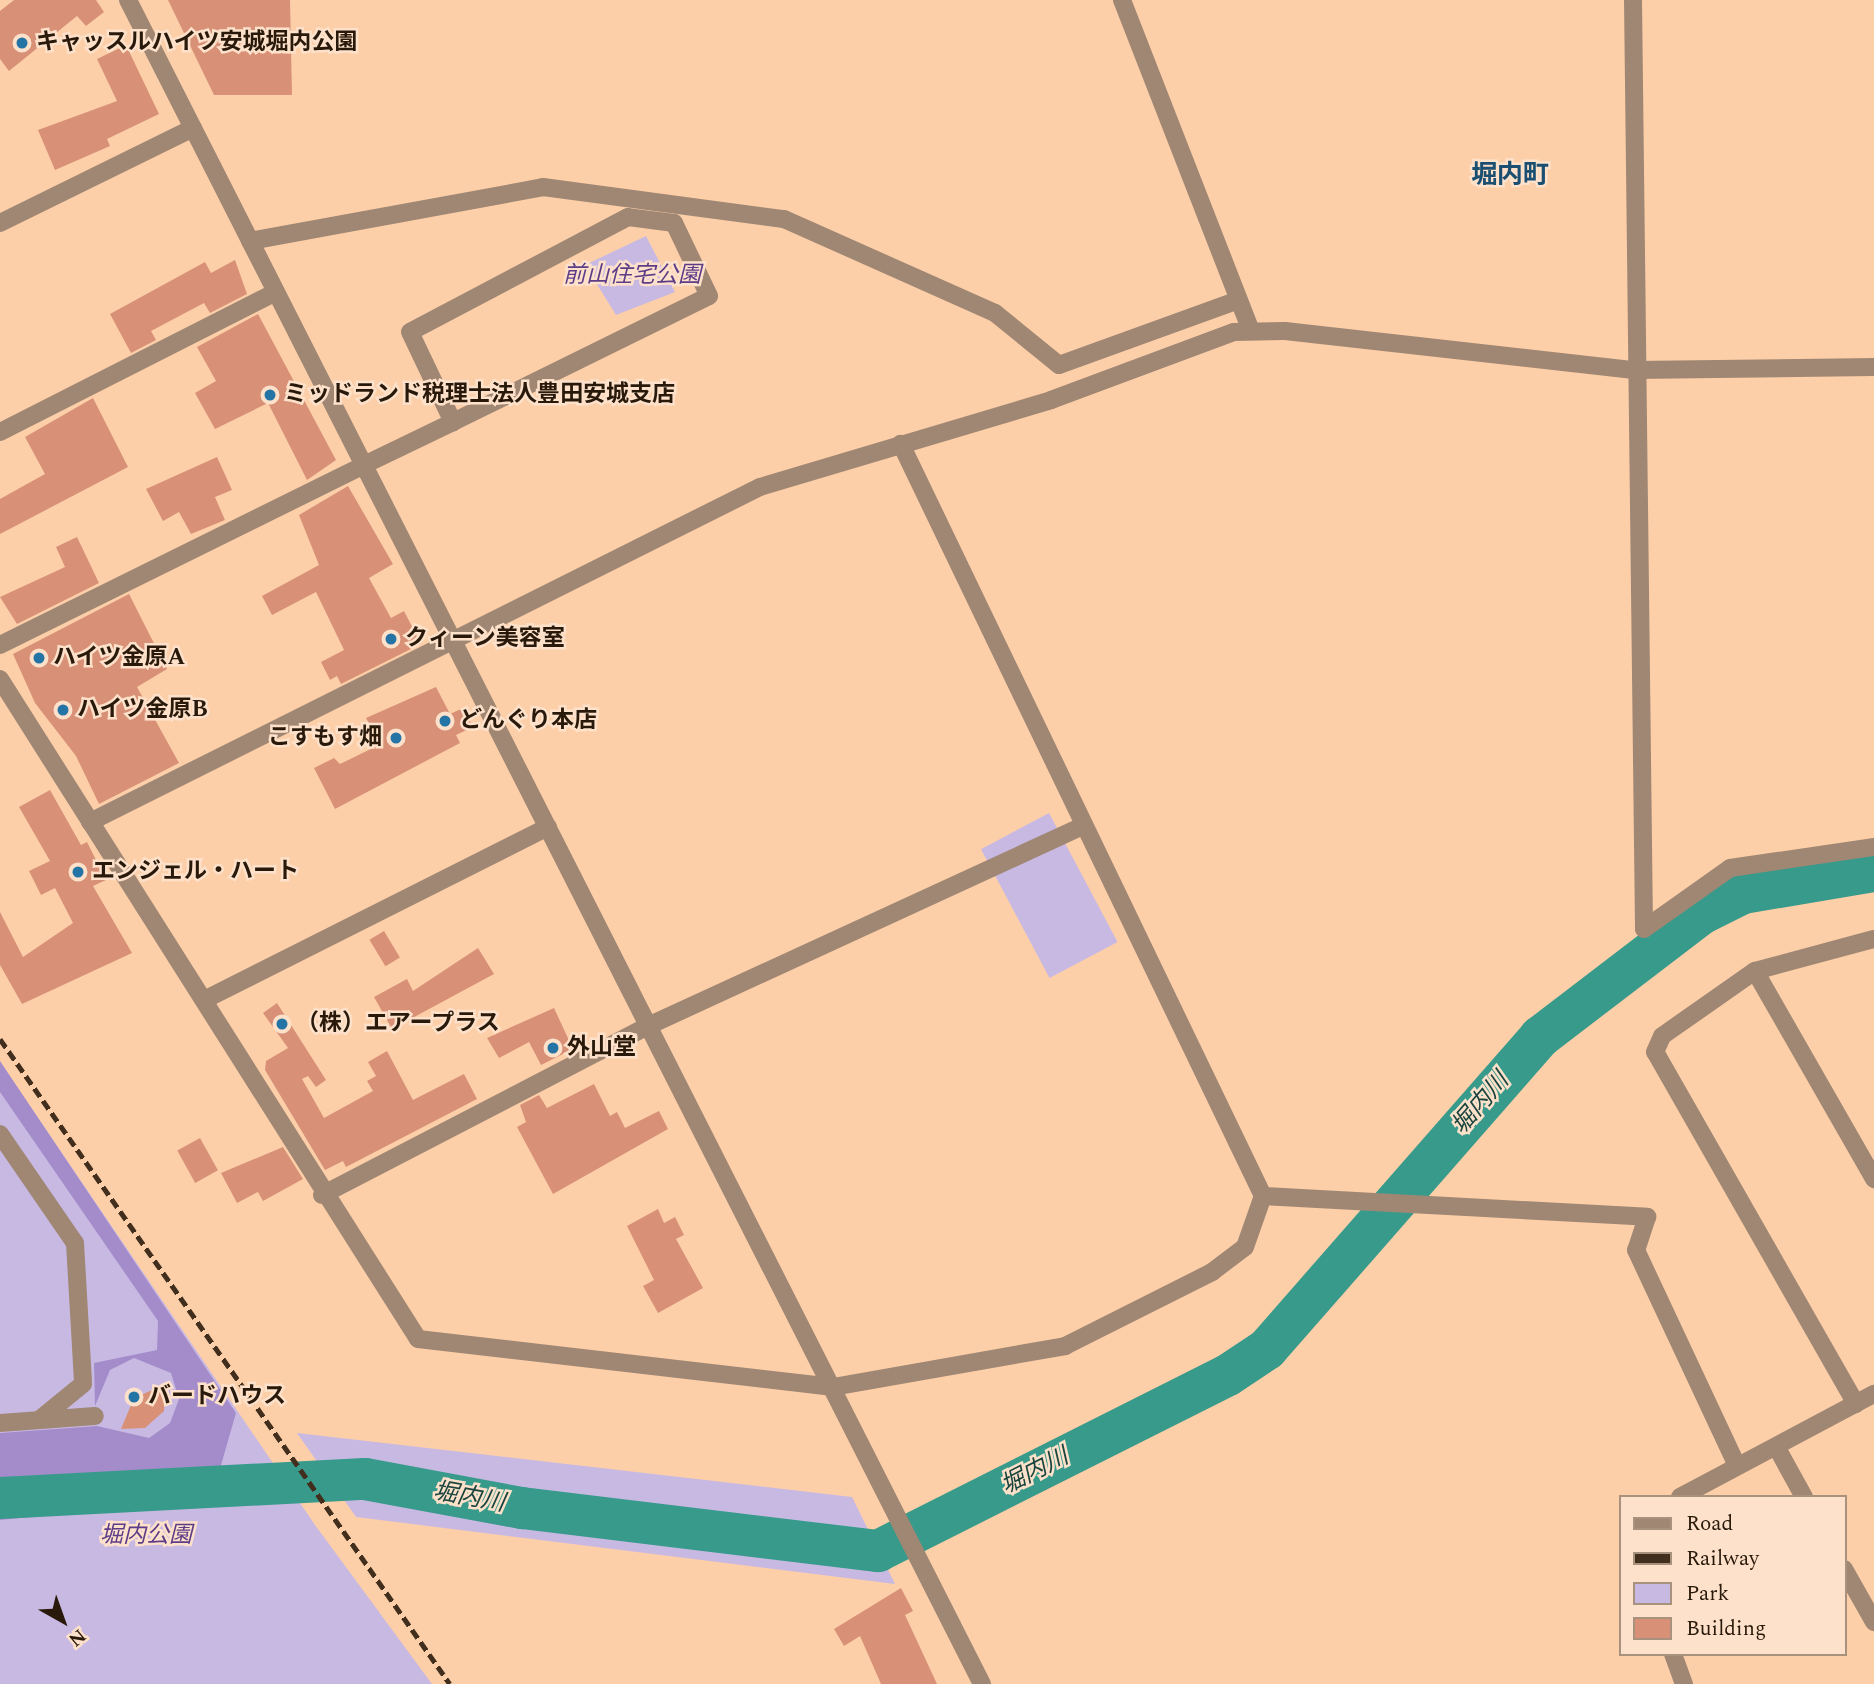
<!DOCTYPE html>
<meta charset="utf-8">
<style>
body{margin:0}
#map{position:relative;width:1874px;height:1684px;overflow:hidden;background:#fdcfa9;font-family:Spectral,"Noto Sans JP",serif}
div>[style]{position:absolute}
.green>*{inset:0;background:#c8b9e3;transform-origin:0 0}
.forest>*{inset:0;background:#a48ccb}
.river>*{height:42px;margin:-21px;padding:0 21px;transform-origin:21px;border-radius:21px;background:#389a8b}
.building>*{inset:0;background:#d89177;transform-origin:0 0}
.minor>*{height:18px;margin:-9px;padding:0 9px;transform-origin:9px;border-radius:9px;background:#a08773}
.rail>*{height:5px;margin-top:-2.5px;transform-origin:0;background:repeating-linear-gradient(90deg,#412e1c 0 10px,transparent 0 15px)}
.dots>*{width:19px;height:19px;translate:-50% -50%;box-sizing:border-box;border:4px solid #fde1ca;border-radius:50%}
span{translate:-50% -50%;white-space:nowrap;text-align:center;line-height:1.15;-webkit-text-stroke:5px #fde1ca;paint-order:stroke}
.poi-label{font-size:23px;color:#29190a;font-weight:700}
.left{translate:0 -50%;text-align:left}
.right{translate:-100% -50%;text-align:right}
.park-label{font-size:23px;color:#5d3c88;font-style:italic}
.water-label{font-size:24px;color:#1a453e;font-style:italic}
.quarter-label{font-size:26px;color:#1a4f72;font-weight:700}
.legend{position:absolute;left:1619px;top:1495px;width:228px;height:161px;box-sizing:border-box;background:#fde1ca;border:2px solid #a8917d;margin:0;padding:9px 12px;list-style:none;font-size:21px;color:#29190a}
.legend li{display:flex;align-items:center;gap:14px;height:35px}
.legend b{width:35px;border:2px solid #a8917d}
.north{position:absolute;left:28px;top:1586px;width:70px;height:70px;-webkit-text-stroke:5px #fde1ca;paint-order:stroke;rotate:140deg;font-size:19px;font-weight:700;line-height:28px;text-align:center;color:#29190a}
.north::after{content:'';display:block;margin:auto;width:24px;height:32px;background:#29190a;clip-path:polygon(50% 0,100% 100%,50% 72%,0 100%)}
</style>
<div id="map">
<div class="green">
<div style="clip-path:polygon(646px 236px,675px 292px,616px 315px,585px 265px)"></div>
<div style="left:1049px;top:813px;width:146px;height:77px;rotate:62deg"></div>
<div style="clip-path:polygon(0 1062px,315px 1525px,432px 1684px,0 1684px)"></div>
<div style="clip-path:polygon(297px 1433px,852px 1497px,895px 1584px,356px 1517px)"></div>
</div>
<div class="forest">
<div style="clip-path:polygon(0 1061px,236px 1413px,211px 1500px,0 1520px,0 1433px,97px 1426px,149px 1438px,170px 1423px,179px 1399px,171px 1373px,134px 1358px,110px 1370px,95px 1406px,94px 1363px,157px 1350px,158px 1321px,0 1092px)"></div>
</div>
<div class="river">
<div style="left:0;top:1498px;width:365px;rotate:-3deg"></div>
<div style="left:365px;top:1479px;width:160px;rotate:10.5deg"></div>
<div style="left:522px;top:1508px;width:359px;rotate:6.9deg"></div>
<div style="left:878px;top:1551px;width:392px;rotate:-26.7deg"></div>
<div style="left:1228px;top:1375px;width:47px;rotate:-33.7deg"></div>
<div style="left:1267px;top:1349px;width:415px;rotate:-48.8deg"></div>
<div style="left:1540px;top:1037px;width:203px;rotate:-37.4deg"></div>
<div style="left:1701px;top:914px;width:47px;rotate:-26.6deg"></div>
<div style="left:1743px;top:893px;width:133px;rotate:-9.5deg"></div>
</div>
<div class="building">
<div style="clip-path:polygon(14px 0,96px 0,104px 12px,86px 26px,77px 16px,9px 71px,0 59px,0 11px)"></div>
<div style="clip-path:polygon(168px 0,290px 0,292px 95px,214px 95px)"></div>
<div style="clip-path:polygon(126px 45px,159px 114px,107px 139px,110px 146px,55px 170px,38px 130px,117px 101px,97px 59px)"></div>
<div style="clip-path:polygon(235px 260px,247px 294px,210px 313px,204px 303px,151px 331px,156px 340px,131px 353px,110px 314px,205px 262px,211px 273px)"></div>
<div style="clip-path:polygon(258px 314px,336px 460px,307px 480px,268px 403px,215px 429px,195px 393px,216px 381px,197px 347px)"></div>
<div style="clip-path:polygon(93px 398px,128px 467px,0 534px,0 499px,45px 474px,25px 437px)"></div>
<div style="clip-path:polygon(217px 457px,232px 490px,215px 497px,225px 520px,191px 534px,179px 512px,163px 521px,146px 489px)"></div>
<div style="clip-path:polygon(348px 486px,393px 564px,369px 578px,391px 618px,404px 611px,421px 644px,341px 684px,337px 676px,330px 680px,321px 662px,344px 650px,316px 592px,272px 615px,262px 596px,319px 565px,299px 515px)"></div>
<div style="clip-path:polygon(77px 537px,99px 583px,17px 624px,0 597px,65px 567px,56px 547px)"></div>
<div style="clip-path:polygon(129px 594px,167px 669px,137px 687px,179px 763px,99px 804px,76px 756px,35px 703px,13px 654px)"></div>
<div style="clip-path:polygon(436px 687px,450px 714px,463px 708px,473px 727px,456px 735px,460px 743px,335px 809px,314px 768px,334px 758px,340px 764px,381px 744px,366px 718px)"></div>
<div style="clip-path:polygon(50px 790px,81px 845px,87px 842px,106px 880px,93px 886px,132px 953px,22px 1004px,0 965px,0 912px,23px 957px,73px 923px,55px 888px,41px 895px,29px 871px,50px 861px,19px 807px)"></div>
<div style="left:384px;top:931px;width:31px;height:17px;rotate:59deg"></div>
<div style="clip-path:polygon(478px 948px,494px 974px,392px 1029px,374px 997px,407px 979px,413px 991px)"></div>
<div style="clip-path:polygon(277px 1003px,326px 1080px,316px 1087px,308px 1076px,302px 1079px,324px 1118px,373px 1091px,367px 1081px,376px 1076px,368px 1062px,387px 1051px,413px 1100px,464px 1074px,477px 1099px,346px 1167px,343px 1161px,325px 1170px,265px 1070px,266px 1061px,288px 1048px,263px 1013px)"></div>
<div style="clip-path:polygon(554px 1008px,573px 1049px,541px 1065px,529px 1042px,499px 1058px,487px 1038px)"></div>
<div style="clip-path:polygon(594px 1084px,610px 1116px,617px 1112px,625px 1128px,659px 1111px,668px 1129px,553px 1194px,517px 1127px,526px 1122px,520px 1105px,539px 1095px,547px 1108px)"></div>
<div style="left:200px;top:1138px;width:37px;height:26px;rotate:61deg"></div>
<div style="clip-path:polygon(283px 1147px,303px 1179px,263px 1201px,258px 1192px,237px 1203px,221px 1173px)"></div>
<div style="clip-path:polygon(658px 1209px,664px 1223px,675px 1217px,684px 1235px,676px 1239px,703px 1288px,658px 1313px,643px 1286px,654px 1280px,627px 1226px)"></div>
<div style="clip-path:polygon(166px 1384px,164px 1411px,145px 1428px,121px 1429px,134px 1398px)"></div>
<div style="clip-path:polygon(901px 1588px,913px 1611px,905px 1615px,937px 1684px,881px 1684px,860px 1636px,844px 1646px,834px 1629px)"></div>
</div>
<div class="minor">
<div style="left:128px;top:0;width:1888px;rotate:63.11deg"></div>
<div style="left:1122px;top:0;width:355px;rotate:68.7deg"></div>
<div style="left:1633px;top:0;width:929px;rotate:89.32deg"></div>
<div style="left:1644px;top:929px;width:105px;rotate:-35.3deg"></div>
<div style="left:1730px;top:868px;width:146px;rotate:-8.3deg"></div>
<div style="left:0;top:223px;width:215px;rotate:-26.2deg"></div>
<div style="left:250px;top:241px;width:298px;rotate:-10.4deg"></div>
<div style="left:543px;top:187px;width:243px;rotate:7.6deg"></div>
<div style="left:784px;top:219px;width:231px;rotate:24deg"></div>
<div style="left:995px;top:313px;width:82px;rotate:39.1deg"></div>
<div style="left:1059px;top:365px;width:191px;rotate:-19.9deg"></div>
<div style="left:0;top:432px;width:309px;rotate:-26.9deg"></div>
<div style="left:0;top:645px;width:408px;rotate:-26.3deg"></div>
<div style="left:366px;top:464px;width:97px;rotate:-25.8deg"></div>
<div style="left:453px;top:422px;width:285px;rotate:-26.2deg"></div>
<div style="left:709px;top:296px;width:81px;rotate:-115.6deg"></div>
<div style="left:674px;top:223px;width:46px;rotate:-172.6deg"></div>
<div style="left:628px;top:217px;width:246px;rotate:152.2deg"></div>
<div style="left:410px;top:332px;width:100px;rotate:64.5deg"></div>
<div style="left:0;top:679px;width:781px;rotate:57.65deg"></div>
<div style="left:418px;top:1339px;width:418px;rotate:6.6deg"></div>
<div style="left:833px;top:1387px;width:236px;rotate:-10deg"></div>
<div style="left:1065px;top:1346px;width:165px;rotate:-26.7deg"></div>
<div style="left:1212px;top:1272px;width:41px;rotate:-37.1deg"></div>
<div style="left:1245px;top:1247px;width:54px;rotate:-70.6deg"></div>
<div style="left:1263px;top:1196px;width:835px;rotate:-115.71deg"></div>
<div style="left:90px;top:822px;width:749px;rotate:-26.57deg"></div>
<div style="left:760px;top:487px;width:304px;rotate:-16.6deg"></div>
<div style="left:1051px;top:400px;width:195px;rotate:-20.4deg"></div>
<div style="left:1234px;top:332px;width:51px;rotate:-1.1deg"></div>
<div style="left:1285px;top:331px;width:351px;rotate:6.4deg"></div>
<div style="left:1634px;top:370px;width:240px;rotate:-0.7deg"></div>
<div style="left:1755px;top:971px;width:123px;rotate:-15.1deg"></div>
<div style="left:204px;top:1000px;width:385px;rotate:-26.7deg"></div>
<div style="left:0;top:1134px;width:132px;rotate:55.5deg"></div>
<div style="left:75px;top:1243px;width:137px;rotate:86.7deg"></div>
<div style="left:322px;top:1195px;width:367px;rotate:-27.4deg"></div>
<div style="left:648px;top:1026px;width:477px;rotate:-24.7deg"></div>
<div style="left:1263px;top:1196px;width:385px;rotate:3.1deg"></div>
<div style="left:1647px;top:1217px;width:35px;rotate:108deg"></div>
<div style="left:1636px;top:1250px;width:235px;rotate:64.9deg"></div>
<div style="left:1856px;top:1404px;width:405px;rotate:-119.7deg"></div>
<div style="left:1655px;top:1052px;width:17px;rotate:-66deg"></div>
<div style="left:1662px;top:1036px;width:113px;rotate:-35deg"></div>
<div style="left:1755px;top:971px;width:240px;rotate:60.2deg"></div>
<div style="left:39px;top:1420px;width:57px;rotate:-39.3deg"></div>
<div style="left:0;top:1423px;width:95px;rotate:-4.2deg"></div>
<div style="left:1777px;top:1448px;width:56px;rotate:61.1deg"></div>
<div style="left:1680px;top:1497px;width:220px;rotate:-28deg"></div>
<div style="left:1844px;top:1569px;width:61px;rotate:60.5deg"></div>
<div style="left:1673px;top:1654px;width:32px;rotate:70deg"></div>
</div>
<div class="rail">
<div style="left:0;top:1039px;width:786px;rotate:55.1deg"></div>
</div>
<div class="dots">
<div style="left:22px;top:43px;background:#2574a6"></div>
<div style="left:270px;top:395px;background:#2574a6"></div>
<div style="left:391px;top:639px;background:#2574a6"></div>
<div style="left:39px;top:658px;background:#2574a6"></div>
<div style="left:63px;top:710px;background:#2574a6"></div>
<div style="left:445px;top:721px;background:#2574a6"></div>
<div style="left:396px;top:738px;background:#2574a6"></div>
<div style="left:78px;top:872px;background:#2574a6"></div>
<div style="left:282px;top:1024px;background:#2574a6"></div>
<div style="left:553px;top:1048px;background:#2574a6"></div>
<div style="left:134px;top:1397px;background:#2574a6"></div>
</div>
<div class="poi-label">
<span class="left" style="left:36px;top:43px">キャッスルハイツ安城堀内公園</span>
<span class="left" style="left:284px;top:395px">ミッドランド税理士法人豊田安城支店</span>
<span class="left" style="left:405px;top:639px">クィーン美容室</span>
<span class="left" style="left:53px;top:658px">ハイツ金原A</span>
<span class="left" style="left:77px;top:710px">ハイツ金原B</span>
<span class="left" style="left:459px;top:721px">どんぐり本店</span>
<span class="right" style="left:382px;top:738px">こすもす畑</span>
<span class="left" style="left:92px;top:872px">エンジェル・ハート</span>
<span class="left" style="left:296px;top:1024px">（株）エアープラス</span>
<span class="left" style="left:567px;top:1048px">外山堂</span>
<span class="left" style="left:148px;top:1397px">バードハウス</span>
</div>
<div class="park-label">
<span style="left:632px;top:276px">前山住宅公園</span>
<span style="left:146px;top:1536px">堀内公園</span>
</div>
<div class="water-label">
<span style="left:1481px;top:1104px;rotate:-49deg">堀内川</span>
<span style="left:1035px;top:1472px;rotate:-27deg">堀内川</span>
<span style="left:469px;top:1498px;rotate:10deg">堀内川</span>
</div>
<div class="quarter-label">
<span style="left:1510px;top:176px">堀内町</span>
</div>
<ul class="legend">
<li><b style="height:9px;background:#a08773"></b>Road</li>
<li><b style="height:9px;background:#412e1c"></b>Railway</li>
<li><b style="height:19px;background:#c8b9e3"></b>Park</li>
<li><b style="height:19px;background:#d89177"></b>Building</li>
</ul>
<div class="north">N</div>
</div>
